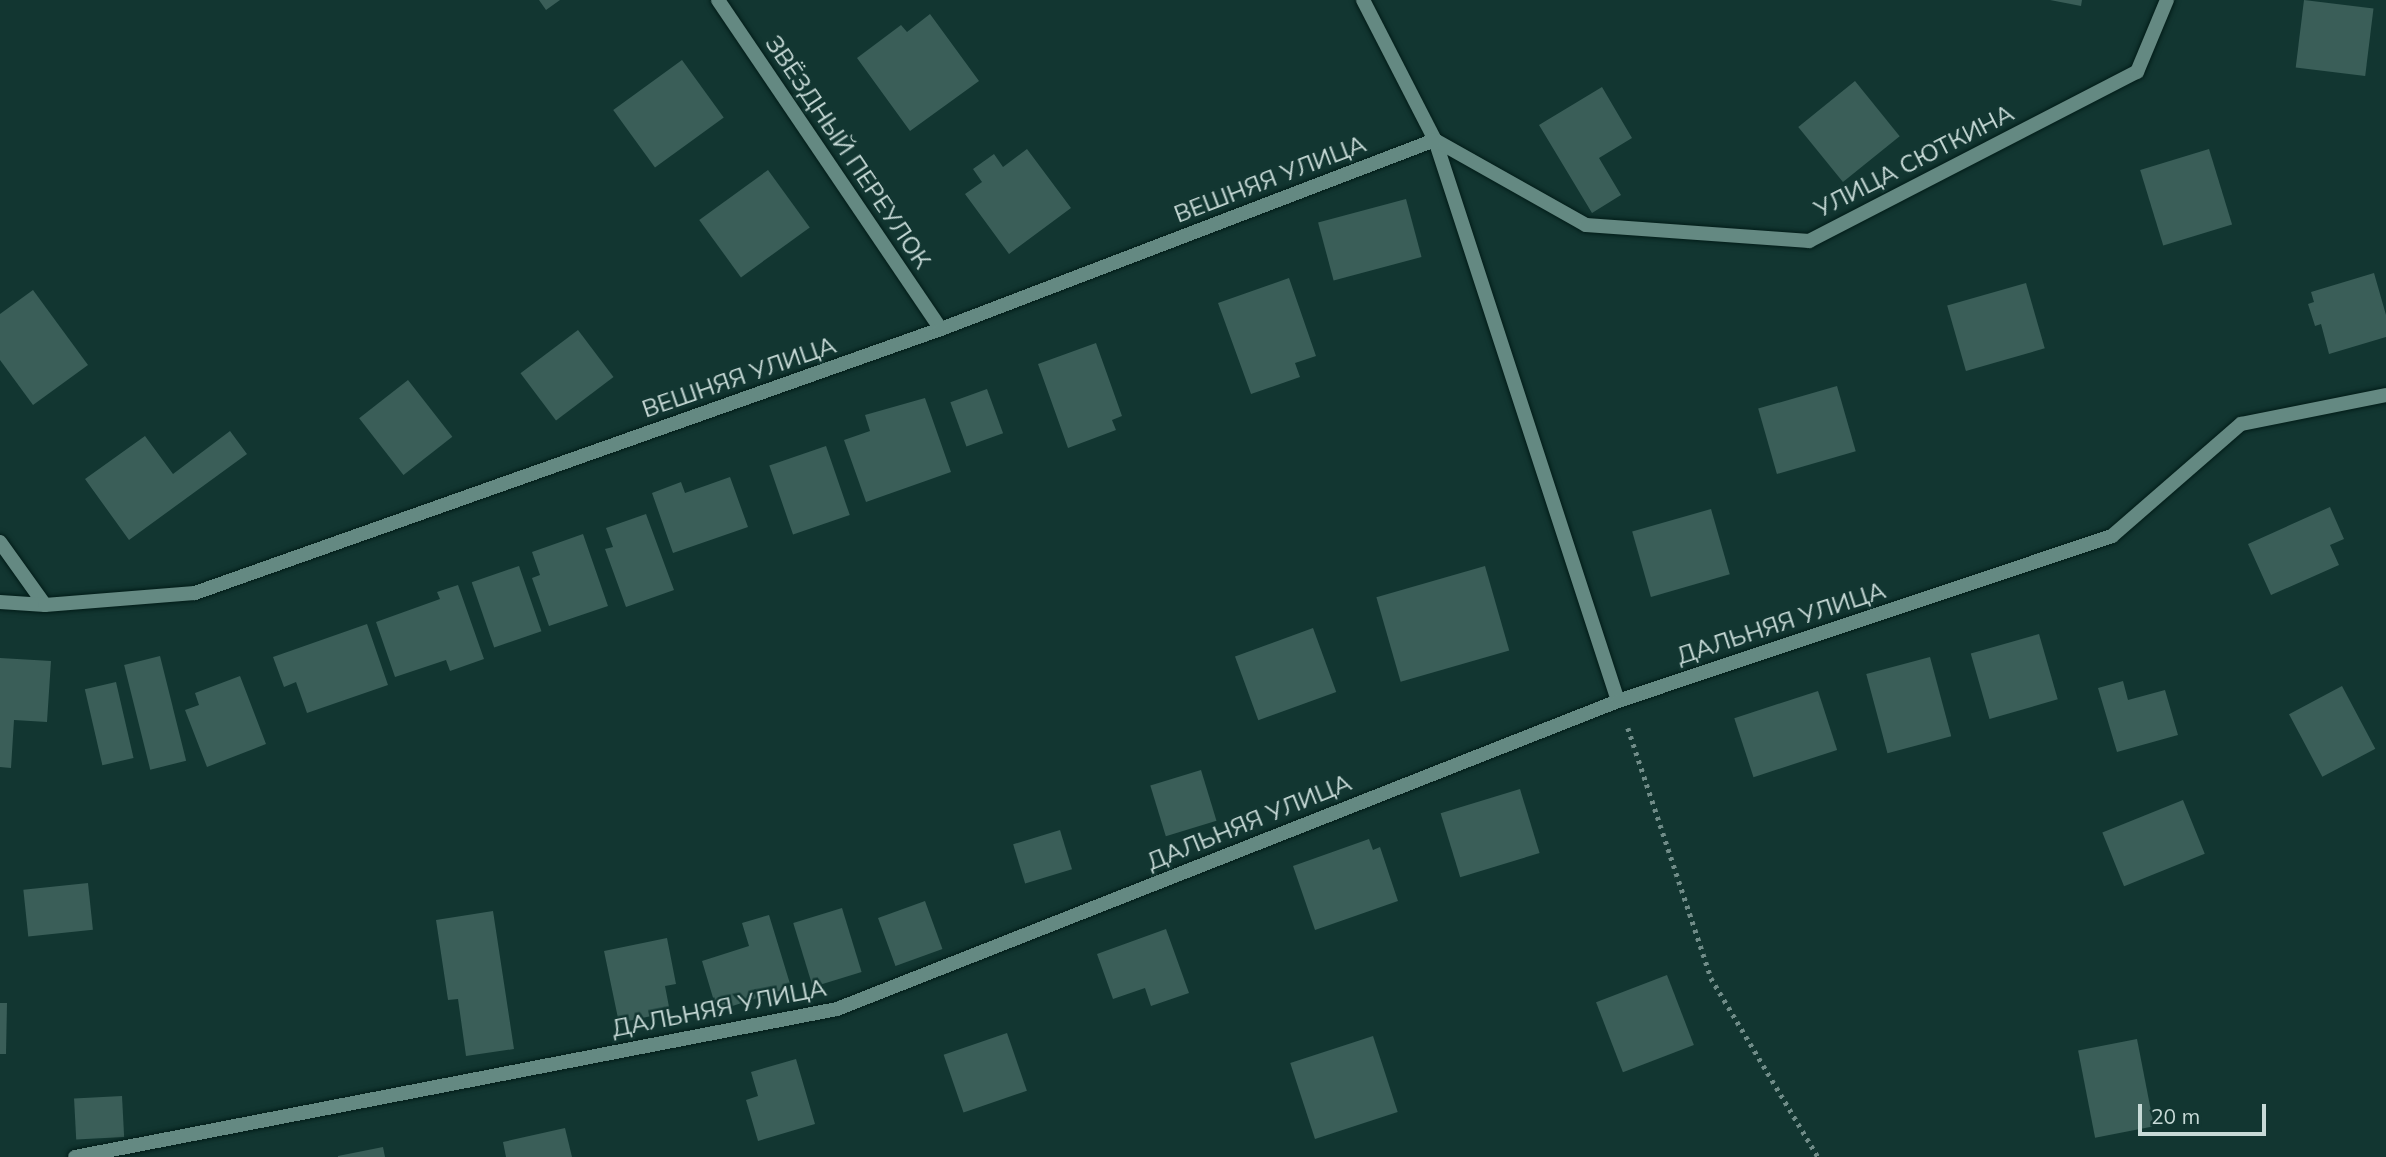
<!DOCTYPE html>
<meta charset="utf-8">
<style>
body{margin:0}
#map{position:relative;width:2386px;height:1157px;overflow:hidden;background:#123631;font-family:Mulish,sans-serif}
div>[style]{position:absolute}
.building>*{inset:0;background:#3a5e58;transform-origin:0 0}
.path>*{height:4.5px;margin-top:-2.25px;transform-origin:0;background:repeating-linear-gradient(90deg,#708c88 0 3.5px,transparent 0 8.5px)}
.roads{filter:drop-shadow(0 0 2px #021c18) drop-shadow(0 0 2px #021c18)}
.minor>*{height:14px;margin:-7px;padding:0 7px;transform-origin:7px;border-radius:7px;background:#648982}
span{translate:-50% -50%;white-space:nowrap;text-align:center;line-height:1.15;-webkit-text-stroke:5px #123631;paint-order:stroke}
.street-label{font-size:24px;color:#c7dad7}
.scale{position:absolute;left:2138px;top:1104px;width:128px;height:32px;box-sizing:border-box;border:4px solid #c7dad7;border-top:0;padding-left:9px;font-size:21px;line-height:24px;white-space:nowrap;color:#c7dad7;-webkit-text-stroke:5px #123631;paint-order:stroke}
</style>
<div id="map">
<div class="building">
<div style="clip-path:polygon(539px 0,560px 0,546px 10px)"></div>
<div style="clip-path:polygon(2050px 0,2082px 0,2081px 6px)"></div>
<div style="left:2304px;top:0;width:70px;height:68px;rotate:7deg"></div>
<div style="clip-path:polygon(930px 14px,979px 81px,910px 131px,857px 58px,901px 25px,907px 32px)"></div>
<div style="left:682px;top:60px;width:71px;height:85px;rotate:54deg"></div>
<div style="left:1855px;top:81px;width:71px;height:73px;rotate:51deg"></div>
<div style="clip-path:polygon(1602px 87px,1632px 138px,1599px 158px,1621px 195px,1592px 213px,1539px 125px)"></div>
<div style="clip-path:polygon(1027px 149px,1071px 208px,1009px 254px,965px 194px,982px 182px,973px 169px,994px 154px,1003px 167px)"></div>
<div style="left:2209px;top:149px;width:79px;height:72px;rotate:73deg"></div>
<div style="left:768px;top:170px;width:71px;height:85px;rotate:54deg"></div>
<div style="left:1406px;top:199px;width:60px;height:91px;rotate:75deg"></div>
<div style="clip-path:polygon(2374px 273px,2386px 315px,2386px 337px,2329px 354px,2321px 324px,2315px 326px,2308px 304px,2314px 302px,2311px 292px)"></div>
<div style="clip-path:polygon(1289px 278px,1316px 356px,1295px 363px,1300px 377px,1251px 394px,1218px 303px)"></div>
<div style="left:2026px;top:283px;width:68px;height:82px;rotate:74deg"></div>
<div style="clip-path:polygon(33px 290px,88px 365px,33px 405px,0 360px,0 314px)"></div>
<div style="left:578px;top:330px;width:59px;height:72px;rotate:53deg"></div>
<div style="clip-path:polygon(1096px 343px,1122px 416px,1112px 420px,1116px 430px,1068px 448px,1038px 364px)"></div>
<div style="left:408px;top:380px;width:72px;height:62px;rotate:52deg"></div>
<div style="left:1837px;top:386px;width:68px;height:82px;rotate:74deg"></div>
<div style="left:987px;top:389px;width:47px;height:39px;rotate:70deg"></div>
<div style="clip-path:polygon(925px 398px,951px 472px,866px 502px,844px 440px,870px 431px,865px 415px)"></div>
<div style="clip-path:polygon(230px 431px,247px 454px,129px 540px,85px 479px,145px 436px,173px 474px)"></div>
<div style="left:826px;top:446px;width:73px;height:60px;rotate:71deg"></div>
<div style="clip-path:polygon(730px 477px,748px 527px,673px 553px,652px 493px,681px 482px,685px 493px)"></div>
<div style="clip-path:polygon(2330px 507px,2344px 539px,2330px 545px,2339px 565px,2271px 595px,2248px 544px)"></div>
<div style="left:1711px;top:509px;width:68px;height:82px;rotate:74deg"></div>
<div style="clip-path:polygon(646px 514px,674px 590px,626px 607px,605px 549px,613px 547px,606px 528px)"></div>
<div style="clip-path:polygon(583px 534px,608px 606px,549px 626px,532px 578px,540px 575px,532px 552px)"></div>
<div style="left:519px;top:566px;width:69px;height:50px;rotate:71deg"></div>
<div style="left:1485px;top:566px;width:88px;height:113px;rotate:74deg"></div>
<div style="clip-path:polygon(458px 585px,484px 659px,450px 671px,446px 660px,395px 677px,376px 622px,440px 599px,437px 592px)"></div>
<div style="clip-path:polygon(367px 624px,388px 685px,307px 713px,296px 682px,284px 687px,273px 657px)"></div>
<div style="left:1313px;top:628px;width:68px;height:83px;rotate:70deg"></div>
<div style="left:2039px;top:634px;width:68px;height:71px;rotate:74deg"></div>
<div style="left:160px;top:656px;width:108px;height:37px;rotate:76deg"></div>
<div style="left:1930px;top:657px;width:82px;height:66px;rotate:75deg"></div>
<div style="clip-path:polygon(0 658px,51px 661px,47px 722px,14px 720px,11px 768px,0 767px)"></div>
<div style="clip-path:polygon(240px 676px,266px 744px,207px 767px,185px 710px,199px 705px,195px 693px)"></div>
<div style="clip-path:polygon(2123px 681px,2128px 700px,2165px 690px,2178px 735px,2117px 752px,2098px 688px)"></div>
<div style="left:116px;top:682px;width:78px;height:32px;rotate:77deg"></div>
<div style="left:2342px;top:686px;width:71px;height:60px;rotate:62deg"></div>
<div style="left:1818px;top:691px;width:62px;height:88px;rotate:72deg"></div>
<div style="left:1201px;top:770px;width:53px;height:53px;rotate:73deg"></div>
<div style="left:1520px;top:789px;width:67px;height:83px;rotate:73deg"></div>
<div style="left:2183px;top:800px;width:58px;height:87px;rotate:68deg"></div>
<div style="left:1060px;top:830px;width:41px;height:49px;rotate:73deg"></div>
<div style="clip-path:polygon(1369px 839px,1373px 850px,1380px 847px,1398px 901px,1315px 930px,1293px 866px)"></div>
<div style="left:88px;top:883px;width:47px;height:65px;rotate:84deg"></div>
<div style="left:925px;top:901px;width:51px;height:50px;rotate:70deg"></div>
<div style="left:842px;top:908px;width:67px;height:51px;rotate:73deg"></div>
<div style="clip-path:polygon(493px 911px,514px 1049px,466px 1056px,458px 999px,448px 1000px,436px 920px)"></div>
<div style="clip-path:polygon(769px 915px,791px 987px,717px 1011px,702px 961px,749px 946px,742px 923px)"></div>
<div style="clip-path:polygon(1166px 929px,1189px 993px,1151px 1006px,1145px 988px,1113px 999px,1097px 954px)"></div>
<div style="clip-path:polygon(667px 938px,676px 984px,665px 986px,670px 1012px,619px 1023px,604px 951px)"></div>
<div style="left:1667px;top:975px;width:75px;height:76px;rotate:69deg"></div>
<div style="clip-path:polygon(0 1003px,7px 1003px,6px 1054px,0 1054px)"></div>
<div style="left:1007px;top:1033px;width:61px;height:67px;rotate:71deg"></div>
<div style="left:1373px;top:1036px;width:80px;height:87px;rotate:72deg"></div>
<div style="left:2137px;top:1039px;width:89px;height:60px;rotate:79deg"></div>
<div style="clip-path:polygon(796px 1059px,815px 1124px,758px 1141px,746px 1100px,758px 1096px,751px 1072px)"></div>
<div style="left:122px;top:1096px;width:41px;height:48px;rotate:87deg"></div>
<div style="clip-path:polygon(565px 1128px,572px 1157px,506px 1157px,503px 1142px)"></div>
<div style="clip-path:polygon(383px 1147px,385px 1157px,338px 1157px,338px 1156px)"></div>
</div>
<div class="path">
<div style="left:1628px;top:728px;width:263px;rotate:71.6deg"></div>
<div style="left:1711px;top:978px;width:209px;rotate:59.1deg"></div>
</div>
<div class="roads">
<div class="minor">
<div style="left:718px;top:0;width:397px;rotate:55.9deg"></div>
<div style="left:1363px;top:0;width:157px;rotate:62.8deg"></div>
<div style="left:1435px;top:140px;width:590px;rotate:71.93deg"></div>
<div style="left:1435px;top:140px;width:173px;rotate:29.4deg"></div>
<div style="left:1586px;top:225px;width:224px;rotate:4.1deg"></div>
<div style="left:1809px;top:241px;width:369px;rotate:-27.3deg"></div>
<div style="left:2137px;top:72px;width:78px;rotate:-67.4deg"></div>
<div style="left:0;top:542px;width:77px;rotate:54.5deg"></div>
<div style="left:0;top:602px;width:45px;rotate:3.8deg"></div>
<div style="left:45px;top:605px;width:150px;rotate:-4.6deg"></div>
<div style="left:195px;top:593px;width:791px;rotate:-19.49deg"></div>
<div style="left:941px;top:329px;width:529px;rotate:-20.94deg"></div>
<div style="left:75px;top:1157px;width:776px;rotate:-10.99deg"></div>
<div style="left:837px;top:1009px;width:840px;rotate:-21.52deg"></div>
<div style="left:1618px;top:701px;width:521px;rotate:-18.47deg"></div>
<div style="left:2112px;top:536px;width:171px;rotate:-41deg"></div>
<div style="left:2241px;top:424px;width:148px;rotate:-11.3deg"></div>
</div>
</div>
<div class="street-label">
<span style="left:848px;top:152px;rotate:56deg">ЗВЁЗДНЫЙ ПЕРЕУЛОК</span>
<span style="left:1914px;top:161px;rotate:-27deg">УЛИЦА СЮТКИНА</span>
<span style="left:1270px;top:179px;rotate:-21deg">ВЕШНЯЯ УЛИЦА</span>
<span style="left:739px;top:377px;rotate:-19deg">ВЕШНЯЯ УЛИЦА</span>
<span style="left:1781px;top:623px;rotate:-18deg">ДАЛЬНЯЯ УЛИЦА</span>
<span style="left:1249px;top:822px;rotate:-22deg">ДАЛЬНЯЯ УЛИЦА</span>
<span style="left:719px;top:1008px;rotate:-11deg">ДАЛЬНЯЯ УЛИЦА</span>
</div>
<div class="scale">20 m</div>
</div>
